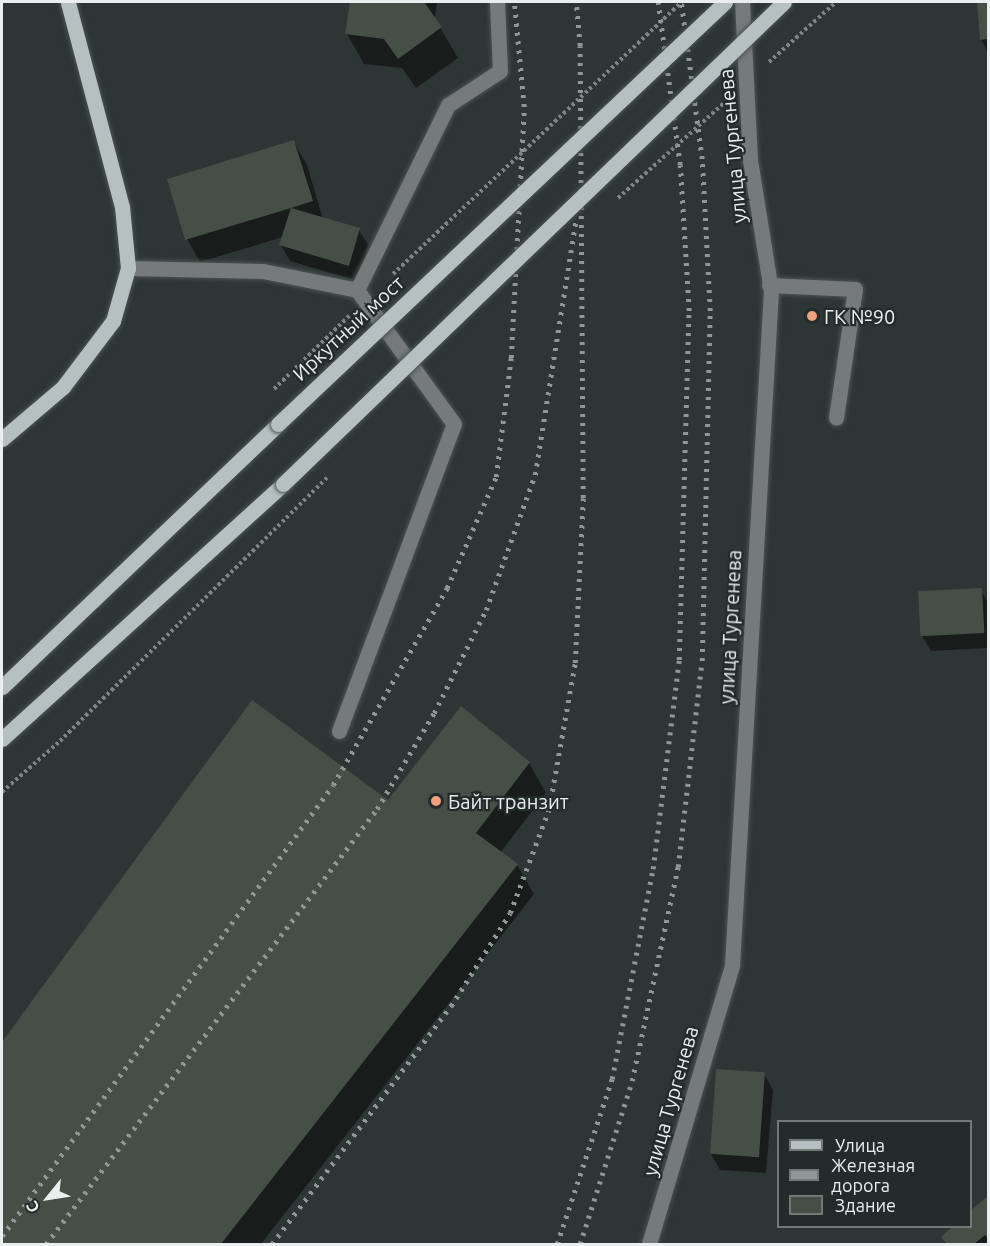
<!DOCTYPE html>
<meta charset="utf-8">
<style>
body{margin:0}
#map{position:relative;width:990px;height:1246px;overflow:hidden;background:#2d3634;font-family:Ubuntu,sans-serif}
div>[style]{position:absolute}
.shadow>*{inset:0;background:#0007}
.building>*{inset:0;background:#464e48;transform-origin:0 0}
.path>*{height:4px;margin-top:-2px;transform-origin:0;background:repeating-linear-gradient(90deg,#7e8684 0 3px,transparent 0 6px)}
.roads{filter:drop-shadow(0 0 2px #4b5452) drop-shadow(0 0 2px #4b5452)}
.minor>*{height:15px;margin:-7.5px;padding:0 7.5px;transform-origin:7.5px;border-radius:7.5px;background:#757a7b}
.major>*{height:15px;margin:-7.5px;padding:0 7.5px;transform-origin:7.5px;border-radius:7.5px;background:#b6c0c1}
.rail>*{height:4.5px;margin-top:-2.25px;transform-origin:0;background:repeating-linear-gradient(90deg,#909796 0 3px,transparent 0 9px)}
.bridges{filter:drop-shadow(0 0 2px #4b5452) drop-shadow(0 0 2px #4b5452)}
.major-bridge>*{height:15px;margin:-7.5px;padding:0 7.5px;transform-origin:7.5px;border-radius:7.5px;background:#b6c0c1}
.dots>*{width:16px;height:16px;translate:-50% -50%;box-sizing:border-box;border:3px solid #232c2a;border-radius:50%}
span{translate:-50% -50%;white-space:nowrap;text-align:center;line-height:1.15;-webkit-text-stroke:4.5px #232c2a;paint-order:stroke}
.street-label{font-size:20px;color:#e9efee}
.poi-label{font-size:20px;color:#e9efee}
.left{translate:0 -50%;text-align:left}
.frame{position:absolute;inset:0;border:3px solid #e9efee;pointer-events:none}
.legend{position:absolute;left:777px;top:1120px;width:195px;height:108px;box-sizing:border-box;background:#232c2a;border:2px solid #727a78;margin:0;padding:8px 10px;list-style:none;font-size:18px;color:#e9efee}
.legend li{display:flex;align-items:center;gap:12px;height:30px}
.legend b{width:30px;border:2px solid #727a78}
.north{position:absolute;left:18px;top:1168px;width:60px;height:60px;-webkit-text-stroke:4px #232c2a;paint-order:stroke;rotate:240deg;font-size:16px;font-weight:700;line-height:24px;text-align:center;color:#e9efee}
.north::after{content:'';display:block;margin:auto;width:21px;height:27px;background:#e9efee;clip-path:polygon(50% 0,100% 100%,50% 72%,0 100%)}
</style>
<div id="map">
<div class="shadow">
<div style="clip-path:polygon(351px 2px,437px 2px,435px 19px,458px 58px,416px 88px,402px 68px,364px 64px,347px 34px)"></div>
<div style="clip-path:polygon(979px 2px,988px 2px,988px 52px,981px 39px)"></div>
<div style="clip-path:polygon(294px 142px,307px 165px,323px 219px,359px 230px,368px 245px,358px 281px,290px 261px,281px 245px,283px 237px,200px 262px,187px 239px)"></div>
<div style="clip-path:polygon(981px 590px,988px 603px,988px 648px,931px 651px,922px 636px)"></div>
<div style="clip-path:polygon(252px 702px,389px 802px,461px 709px,529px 763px,546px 793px,500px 853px,517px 865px,534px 894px,261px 1244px,2px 1244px,2px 1044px)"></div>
<div style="clip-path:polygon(764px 1074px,773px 1090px,766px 1173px,720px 1170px,711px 1154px)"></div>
<div style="clip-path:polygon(988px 1198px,988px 1244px,947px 1244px,943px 1237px,970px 1226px,970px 1213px)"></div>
</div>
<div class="building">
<div style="clip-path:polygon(350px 2px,424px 2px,442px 27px,398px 59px,384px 39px,345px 34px)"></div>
<div style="clip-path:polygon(977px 2px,988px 2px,988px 39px,980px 40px)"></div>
<div style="clip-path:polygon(294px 140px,313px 201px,291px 208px,360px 228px,349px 266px,279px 245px,291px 208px,185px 240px,167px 179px)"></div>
<div style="left:982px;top:588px;width:45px;height:64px;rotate:87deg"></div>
<div style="clip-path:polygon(252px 700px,388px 800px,461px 706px,530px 762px,476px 833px,518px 864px,221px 1244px,2px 1244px,2px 1042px)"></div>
<div style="left:716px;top:1069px;width:49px;height:85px;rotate:4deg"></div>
<div style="clip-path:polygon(988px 1196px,988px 1238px,985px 1235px,974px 1244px,947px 1244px,941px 1237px,953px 1226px,970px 1226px,970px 1211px)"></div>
</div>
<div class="path">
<div style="left:769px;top:62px;width:90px;rotate:-41.8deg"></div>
<div style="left:618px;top:198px;width:142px;rotate:-41.9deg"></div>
<div style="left:393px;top:274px;width:397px;rotate:-43.3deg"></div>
<div style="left:274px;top:389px;width:105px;rotate:-44.2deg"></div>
<div style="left:2px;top:792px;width:77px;rotate:-41.3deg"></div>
<div style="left:60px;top:741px;width:375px;rotate:-44.6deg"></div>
</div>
<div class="roads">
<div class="minor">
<div style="left:128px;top:268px;width:135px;rotate:1.3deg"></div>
<div style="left:263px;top:271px;width:96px;rotate:11.4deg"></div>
<div style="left:357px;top:290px;width:206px;rotate:-63.8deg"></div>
<div style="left:448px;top:105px;width:62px;rotate:-33.2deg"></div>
<div style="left:500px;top:71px;width:69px;rotate:-92.5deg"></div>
<div style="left:769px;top:285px;width:86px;rotate:2.7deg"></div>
<div style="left:855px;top:289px;width:130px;rotate:98.4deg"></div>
<div style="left:339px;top:731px;width:328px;rotate:-69.5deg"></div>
<div style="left:454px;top:424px;width:165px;rotate:-125.9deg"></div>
<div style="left:649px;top:1244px;width:291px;rotate:-73.4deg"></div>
<div style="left:732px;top:965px;width:675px;rotate:-86.69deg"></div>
<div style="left:771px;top:291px;width:133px;rotate:-99.1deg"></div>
<div style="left:750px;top:160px;width:158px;rotate:-92.9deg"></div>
</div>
<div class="major">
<div style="left:2px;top:439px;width:80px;rotate:-40.4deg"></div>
<div style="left:63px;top:387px;width:83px;rotate:-52.9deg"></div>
<div style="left:113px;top:321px;width:55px;rotate:-74.2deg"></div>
<div style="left:128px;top:268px;width:61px;rotate:-95.6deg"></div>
<div style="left:122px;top:207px;width:212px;rotate:-104.8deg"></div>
<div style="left:2px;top:687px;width:381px;rotate:-43.6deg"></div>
<div style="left:2px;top:739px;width:379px;rotate:-42.2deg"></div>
</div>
</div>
<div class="rail">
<div style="left:2px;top:1236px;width:559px;rotate:-53.72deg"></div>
<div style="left:333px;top:785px;width:228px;rotate:-59.9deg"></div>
<div style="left:447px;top:588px;width:121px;rotate:-66.2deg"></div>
<div style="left:496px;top:477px;width:120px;rotate:-82.8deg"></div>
<div style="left:511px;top:358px;width:251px;rotate:-87deg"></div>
<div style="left:524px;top:107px;width:105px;rotate:-95.4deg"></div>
<div style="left:46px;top:1244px;width:547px;rotate:-52.73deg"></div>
<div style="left:377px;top:809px;width:112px;rotate:-59.3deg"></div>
<div style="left:434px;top:713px;width:115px;rotate:-63.2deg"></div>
<div style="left:486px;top:610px;width:144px;rotate:-70.1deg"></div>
<div style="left:535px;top:475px;width:260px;rotate:-80.9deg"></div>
<div style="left:272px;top:1244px;width:298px;rotate:-53.1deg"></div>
<div style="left:451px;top:1006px;width:110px;rotate:-57.6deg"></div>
<div style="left:510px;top:913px;width:111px;rotate:-69.4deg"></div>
<div style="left:549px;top:809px;width:148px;rotate:-79.9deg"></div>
<div style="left:575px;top:663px;width:165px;rotate:-87.2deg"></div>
<div style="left:583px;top:498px;width:452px;rotate:-90.4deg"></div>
<div style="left:580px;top:46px;width:44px;rotate:-95.2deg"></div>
<div style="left:557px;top:1244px;width:174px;rotate:-71.6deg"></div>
<div style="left:612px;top:1079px;width:214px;rotate:-79deg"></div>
<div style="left:653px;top:869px;width:211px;rotate:-82.9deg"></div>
<div style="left:679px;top:660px;width:349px;rotate:-88.4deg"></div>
<div style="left:689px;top:311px;width:146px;rotate:-93.5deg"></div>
<div style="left:680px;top:165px;width:164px;rotate:-97.7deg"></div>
<div style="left:580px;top:1244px;width:171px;rotate:-72.3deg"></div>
<div style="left:632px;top:1081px;width:219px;rotate:-77.9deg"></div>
<div style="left:678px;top:867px;width:207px;rotate:-83.4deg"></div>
<div style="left:702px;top:661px;width:350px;rotate:-88.7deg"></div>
<div style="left:710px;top:311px;width:152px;rotate:-93deg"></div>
<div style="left:702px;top:159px;width:158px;rotate:-97.6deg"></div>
</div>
<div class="bridges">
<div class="major-bridge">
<div style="left:278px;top:424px;width:615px;rotate:-43.35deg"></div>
<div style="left:283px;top:484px;width:695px;rotate:-43.89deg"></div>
</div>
</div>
<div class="dots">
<div style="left:812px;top:316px;background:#f2a081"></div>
<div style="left:436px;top:801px;background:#f2a081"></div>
</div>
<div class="street-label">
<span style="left:732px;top:146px;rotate:-95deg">улица Тургенева</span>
<span style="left:348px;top:328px;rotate:-43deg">Иркутный мост</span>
<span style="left:730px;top:627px;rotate:-87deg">улица Тургенева</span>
<span style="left:670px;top:1101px;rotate:-74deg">улица Тургенева</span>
</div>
<div class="poi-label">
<span class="left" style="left:824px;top:316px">ГК №90</span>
<span class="left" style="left:448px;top:801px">Байт транзит</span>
</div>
<div class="frame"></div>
<ul class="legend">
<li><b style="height:8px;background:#b6c0c1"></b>Улица</li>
<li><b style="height:8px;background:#909796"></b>Железная дорога</li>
<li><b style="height:16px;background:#464e48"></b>Здание</li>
</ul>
<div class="north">С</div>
</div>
